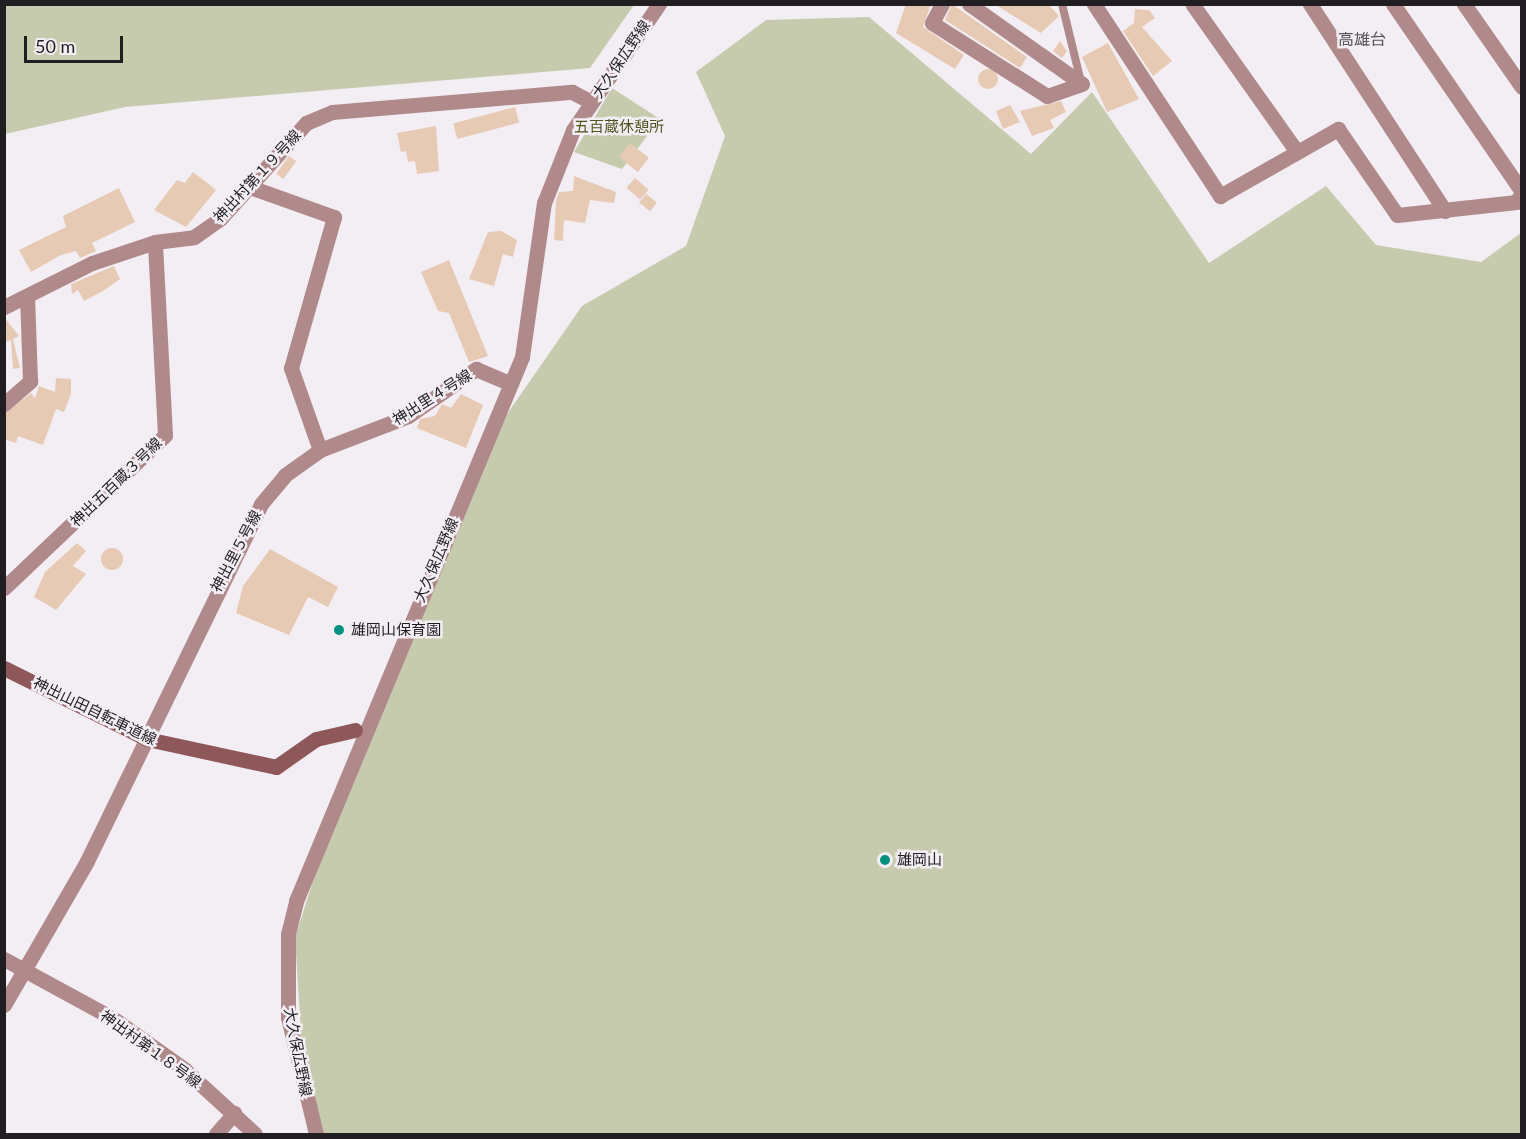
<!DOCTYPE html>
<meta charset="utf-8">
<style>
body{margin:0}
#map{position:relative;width:1526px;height:1139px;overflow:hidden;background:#f3edf4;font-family:Lato,"Noto Sans JP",sans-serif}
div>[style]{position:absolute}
.green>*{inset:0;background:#c7cbae}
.building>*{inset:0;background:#e7cab3;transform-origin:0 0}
.round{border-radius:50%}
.service>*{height:8px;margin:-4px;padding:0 4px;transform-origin:4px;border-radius:4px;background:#b0898a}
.minor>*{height:15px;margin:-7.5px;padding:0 7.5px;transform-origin:7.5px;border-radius:7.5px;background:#b0898a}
.tertiary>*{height:15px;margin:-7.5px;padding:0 7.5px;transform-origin:7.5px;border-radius:7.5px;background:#b0898a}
.secondary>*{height:15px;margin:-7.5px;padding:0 7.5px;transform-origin:7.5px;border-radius:7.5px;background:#8e585a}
.dots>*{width:16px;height:16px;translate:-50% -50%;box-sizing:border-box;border:3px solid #f3edf4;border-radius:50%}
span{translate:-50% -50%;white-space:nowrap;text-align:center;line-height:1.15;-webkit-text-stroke:5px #f3edf4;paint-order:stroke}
.street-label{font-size:15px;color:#201e21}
.park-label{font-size:15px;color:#51541f}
.poi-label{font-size:15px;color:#201e21}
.left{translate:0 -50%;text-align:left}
.neighbourhood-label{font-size:16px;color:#585358}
.frame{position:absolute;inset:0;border:6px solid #201e21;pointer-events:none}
.scale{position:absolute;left:24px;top:36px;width:99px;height:27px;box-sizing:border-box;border:3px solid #201e21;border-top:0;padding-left:8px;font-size:18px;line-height:21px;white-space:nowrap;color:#201e21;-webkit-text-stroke:4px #f3edf4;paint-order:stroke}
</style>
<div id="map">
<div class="green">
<div style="clip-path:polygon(4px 5px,5px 4px,634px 5px,590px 68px,125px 107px,5px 134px)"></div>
<div style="clip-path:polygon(869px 17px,1031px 154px,1092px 92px,1209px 263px,1326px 186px,1376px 245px,1481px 262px,1521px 233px,1521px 1134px,319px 1134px,305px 1096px,295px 938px,328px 833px,503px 420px,582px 306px,686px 246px,725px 136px,696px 72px,766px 20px)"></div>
<div style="clip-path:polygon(612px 88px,660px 119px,622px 169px,574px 152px)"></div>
</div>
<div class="building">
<div style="clip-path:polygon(906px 4px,931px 4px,923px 27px,964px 55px,955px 69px,896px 33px)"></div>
<div style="clip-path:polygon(952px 4px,1027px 57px,1020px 68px,945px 20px)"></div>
<div style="clip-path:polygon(994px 4px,1048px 4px,1059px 16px,1041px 33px)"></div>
<div style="clip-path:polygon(1135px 9px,1149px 10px,1155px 18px,1142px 27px,1172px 61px,1153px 76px,1123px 31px,1134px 23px)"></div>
<div style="clip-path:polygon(1060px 41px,1067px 51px,1062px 58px,1053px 51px)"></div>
<div style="clip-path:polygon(1108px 43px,1139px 99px,1107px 112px,1082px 57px)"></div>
<div class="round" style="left:978px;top:69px;width:20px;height:20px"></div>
<div style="clip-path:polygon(1061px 101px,1066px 112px,1050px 120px,1054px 128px,1032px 136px,1020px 111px)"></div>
<div style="clip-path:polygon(1010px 105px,1020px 122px,1003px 129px,996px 111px)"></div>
<div style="left:515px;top:107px;width:16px;height:64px;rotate:75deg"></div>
<div style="clip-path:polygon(436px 126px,439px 171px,417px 174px,415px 161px,408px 162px,406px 151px,401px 152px,397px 133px)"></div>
<div style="left:630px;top:143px;width:24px;height:18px;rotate:38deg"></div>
<div style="left:289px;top:156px;width:9px;height:22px;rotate:36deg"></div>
<div style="clip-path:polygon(193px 172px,216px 190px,186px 227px,154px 210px,177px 180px,185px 183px)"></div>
<div style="clip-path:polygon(574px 176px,616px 192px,614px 203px,590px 200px,585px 223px,564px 220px,563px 241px,554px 240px,556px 201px,559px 192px,573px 191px)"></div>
<div style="left:635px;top:178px;width:18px;height:13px;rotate:41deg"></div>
<div style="clip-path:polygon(119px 188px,135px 222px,92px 243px,96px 251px,80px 258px,76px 251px,61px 255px,31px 272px,19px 250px,66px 227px,63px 216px)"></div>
<div style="left:646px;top:194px;width:14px;height:11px;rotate:39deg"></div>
<div style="clip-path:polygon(501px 231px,517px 240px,513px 257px,503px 254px,494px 286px,469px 279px,488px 232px)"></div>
<div style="clip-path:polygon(449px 260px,488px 356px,469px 362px,449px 313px,438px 311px,421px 272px)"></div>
<div style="clip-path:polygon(114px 266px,120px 279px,103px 291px,84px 301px,78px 290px,72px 294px,71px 284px)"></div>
<div style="clip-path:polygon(4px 317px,19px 336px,13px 339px,20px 368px,13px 369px,11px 340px,4px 342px)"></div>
<div style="clip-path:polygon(56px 378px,71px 379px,71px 394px,64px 412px,56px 409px,43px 445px,18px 436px,16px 443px,4px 439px,4px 414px,31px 393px,35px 398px,39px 386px,55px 392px)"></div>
<div style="clip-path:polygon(461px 394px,483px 405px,466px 448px,417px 428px,420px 419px,435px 416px,442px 404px,451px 408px)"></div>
<div style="clip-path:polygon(77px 543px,86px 551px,73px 566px,86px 574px,56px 610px,34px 597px,45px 572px)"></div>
<div class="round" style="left:101px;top:548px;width:22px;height:22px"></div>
<div style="clip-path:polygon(270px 549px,338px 587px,328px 607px,308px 597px,289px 635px,236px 613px,243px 586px)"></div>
</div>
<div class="service">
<div style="left:1062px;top:4px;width:80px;rotate:76.3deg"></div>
</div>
<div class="minor">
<div style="left:942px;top:4px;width:21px;rotate:118deg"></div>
<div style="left:932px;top:23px;width:136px;rotate:32.4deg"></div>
<div style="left:1047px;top:96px;width:37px;rotate:-19deg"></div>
<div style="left:969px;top:4px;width:138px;rotate:35.3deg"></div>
<div style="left:1094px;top:4px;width:230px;rotate:56.7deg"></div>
<div style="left:1220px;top:196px;width:136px;rotate:-29.6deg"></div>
<div style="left:1338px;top:129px;width:104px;rotate:55.5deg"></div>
<div style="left:1397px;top:215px;width:120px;rotate:-6.2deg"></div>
<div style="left:1516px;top:202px;width:11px;rotate:-56deg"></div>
<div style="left:1310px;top:4px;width:247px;rotate:56.9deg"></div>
<div style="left:1393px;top:4px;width:228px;rotate:55.5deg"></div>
<div style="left:1464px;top:4px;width:101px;rotate:55.1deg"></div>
<div style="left:1193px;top:5px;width:180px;rotate:54.7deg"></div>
<div style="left:4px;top:307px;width:98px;rotate:-26.6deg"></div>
<div style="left:92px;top:263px;width:66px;rotate:-18.4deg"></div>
<div style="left:155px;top:242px;width:39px;rotate:-7deg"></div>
<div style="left:194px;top:237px;width:32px;rotate:-35deg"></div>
<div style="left:220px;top:219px;width:129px;rotate:-48.1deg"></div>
<div style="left:306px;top:123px;width:28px;rotate:-23deg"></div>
<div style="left:332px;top:112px;width:241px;rotate:-4.8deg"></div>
<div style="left:572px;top:92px;width:22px;rotate:27deg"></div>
<div style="left:4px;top:404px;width:35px;rotate:-41deg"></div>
<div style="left:30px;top:381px;width:84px;rotate:-92deg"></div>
<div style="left:320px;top:450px;width:94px;rotate:-21.1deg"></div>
<div style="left:408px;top:416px;width:83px;rotate:-34.7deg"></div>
<div style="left:476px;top:369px;width:38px;rotate:23deg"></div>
<div style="left:4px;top:588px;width:222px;rotate:-43.5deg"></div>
<div style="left:165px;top:435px;width:193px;rotate:-93deg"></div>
<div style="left:4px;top:959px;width:125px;rotate:28.6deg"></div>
<div style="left:114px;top:1019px;width:86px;rotate:35.5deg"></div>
<div style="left:184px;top:1069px;width:96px;rotate:42.5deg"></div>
<div style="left:4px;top:1005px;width:166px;rotate:-60deg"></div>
<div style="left:87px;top:861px;width:397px;rotate:-64deg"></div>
<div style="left:261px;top:504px;width:38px;rotate:-50deg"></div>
<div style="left:285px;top:475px;width:43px;rotate:-35.5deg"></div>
<div style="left:320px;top:450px;width:87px;rotate:-109.5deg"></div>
<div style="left:291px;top:368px;width:157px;rotate:-74.1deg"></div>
<div style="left:334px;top:217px;width:92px;rotate:-160.4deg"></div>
<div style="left:216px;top:1134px;width:28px;rotate:-49deg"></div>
</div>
<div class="tertiary">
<div style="left:316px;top:1134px;width:120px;rotate:-103.5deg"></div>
<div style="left:288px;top:1017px;width:83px;rotate:-90deg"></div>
<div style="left:288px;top:934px;width:34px;rotate:-76deg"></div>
<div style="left:296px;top:901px;width:589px;rotate:-67.44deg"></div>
<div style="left:522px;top:357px;width:156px;rotate:-81.9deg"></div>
<div style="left:544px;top:203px;width:79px;rotate:-68.3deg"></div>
<div style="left:573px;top:130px;width:153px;rotate:-55.7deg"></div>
</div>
<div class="secondary">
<div style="left:4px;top:668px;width:160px;rotate:26.4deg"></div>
<div style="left:147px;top:739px;width:132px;rotate:12.2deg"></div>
<div style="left:276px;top:767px;width:49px;rotate:-35deg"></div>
<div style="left:316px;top:739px;width:40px;rotate:-13deg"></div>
</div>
<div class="dots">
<div style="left:339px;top:630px;background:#00927f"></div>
<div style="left:885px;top:860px;background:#00927f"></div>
</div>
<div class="street-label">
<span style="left:621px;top:59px;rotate:-56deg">大久保広野線</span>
<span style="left:257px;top:176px;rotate:-47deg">神出村第１９号線</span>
<span style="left:432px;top:397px;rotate:-32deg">神出里４号線</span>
<span style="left:116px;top:482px;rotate:-44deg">神出五百蔵３号線</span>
<span style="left:236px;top:551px;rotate:-62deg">神出里５号線</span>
<span style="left:436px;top:560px;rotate:-67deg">大久保広野線</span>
<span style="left:95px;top:711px;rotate:26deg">神出山田自転車道線</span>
<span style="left:151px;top:1049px;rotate:36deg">神出村第１８号線</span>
<span style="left:298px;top:1052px;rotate:79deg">大久保広野線</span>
</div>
<div class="park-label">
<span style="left:619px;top:127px">五百蔵休憩所</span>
</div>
<div class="poi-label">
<span class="left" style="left:351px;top:630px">雄岡山保育園</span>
<span class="left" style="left:897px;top:860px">雄岡山</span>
</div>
<div class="neighbourhood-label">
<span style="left:1362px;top:39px">高雄台</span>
</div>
<div class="frame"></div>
<div class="scale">50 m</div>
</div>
